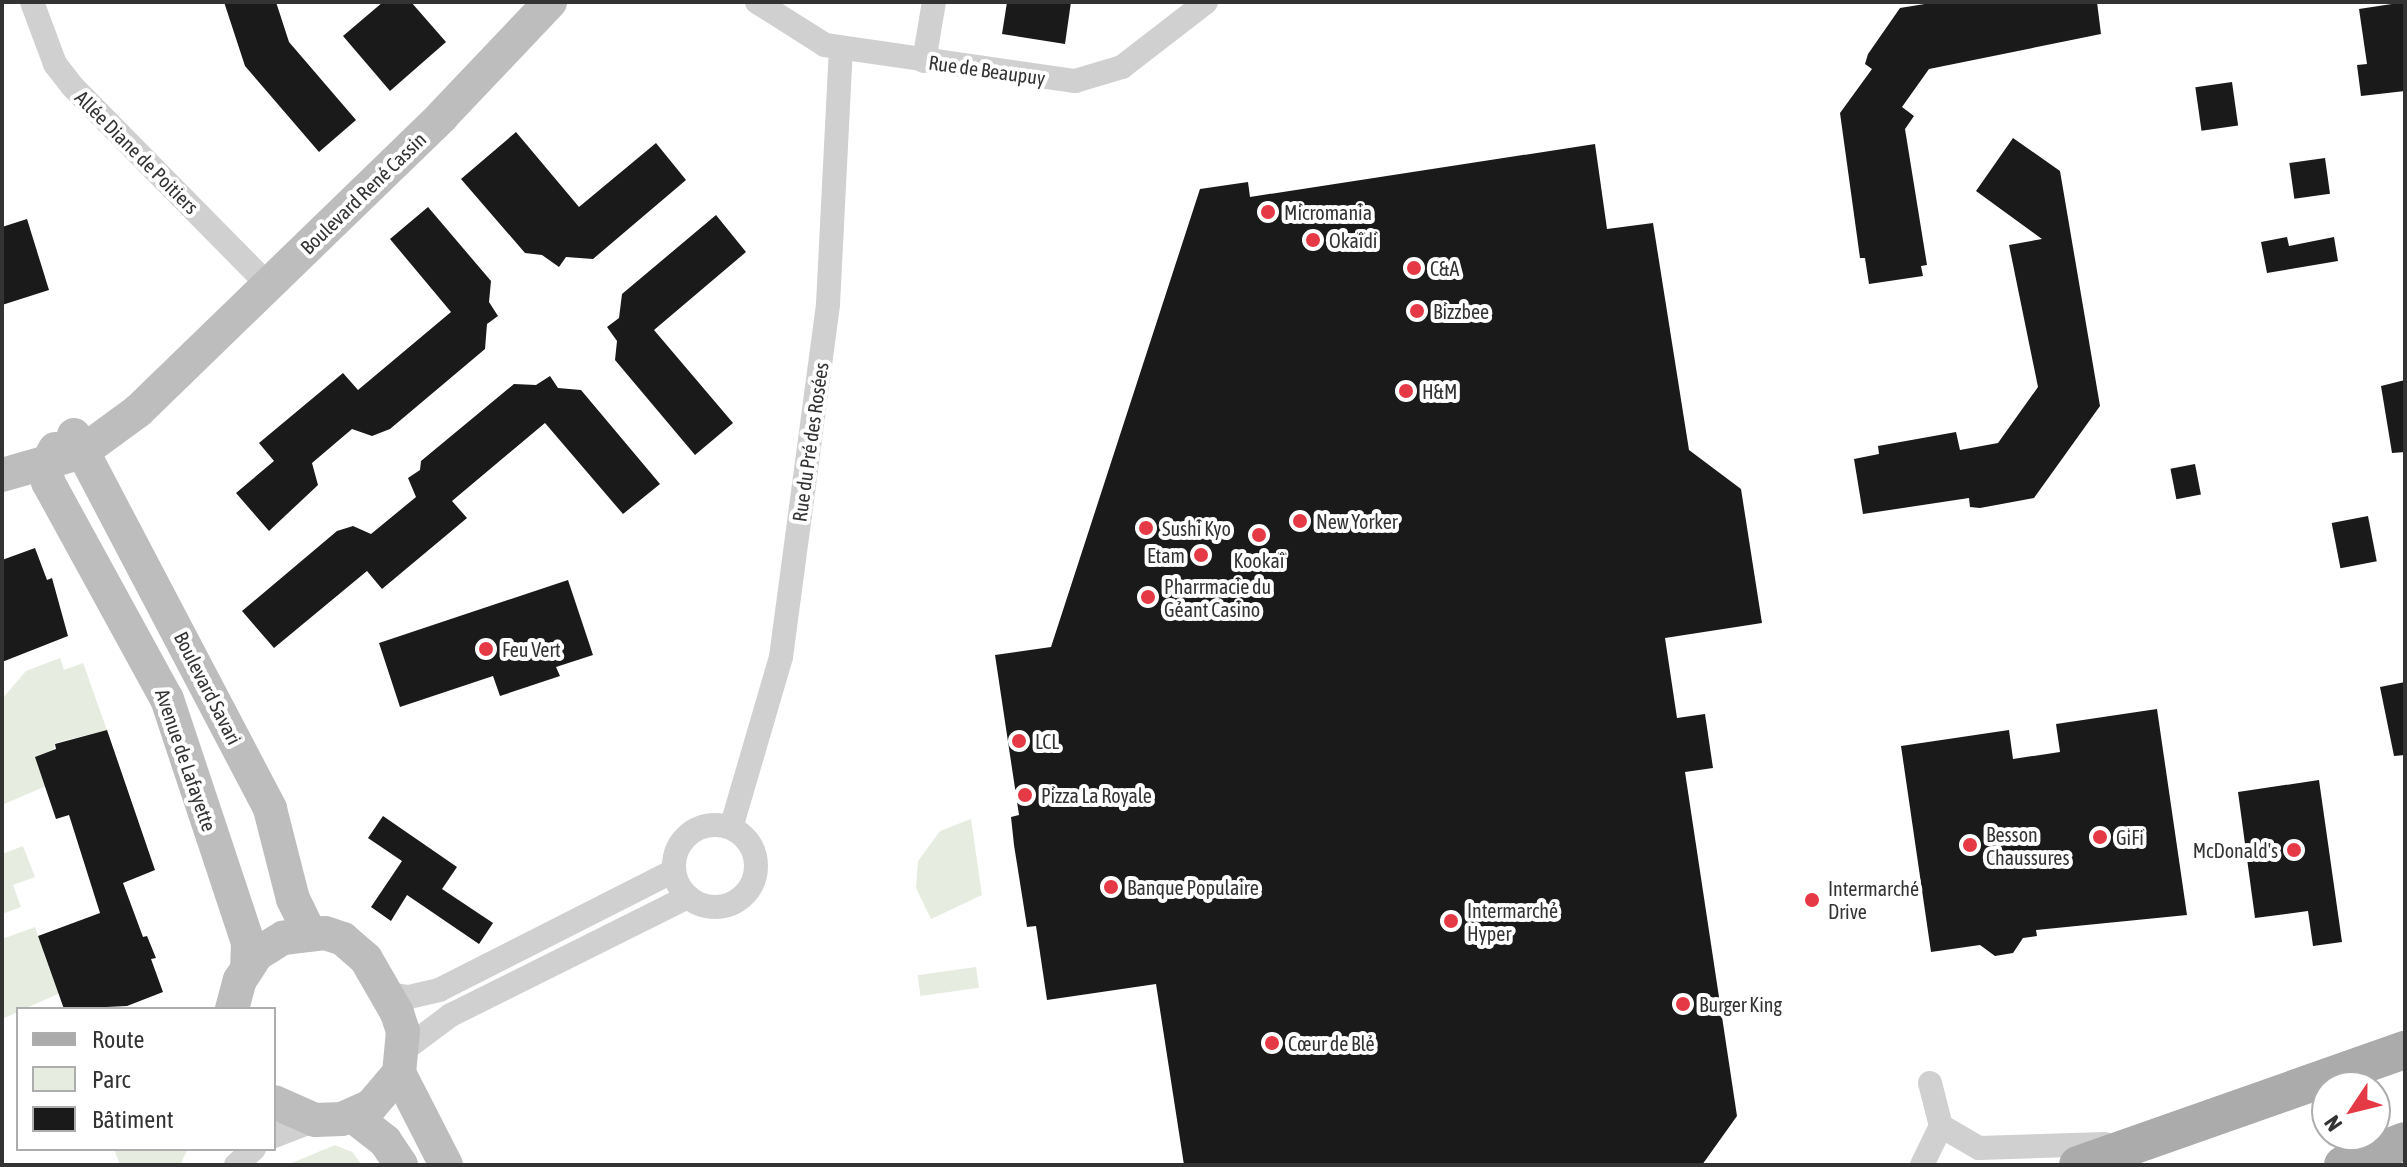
<!DOCTYPE html>
<meta charset="utf-8">
<style>
body{margin:0}
#map{position:relative;width:2407px;height:1167px;overflow:hidden;background:#fff;font-family:"Asap Condensed",sans-serif}
div>[style]{position:absolute}
.green>*{inset:0;background:#e6ecdf;transform-origin:0 0}
.building>*{inset:0;background:#1a1a1a;transform-origin:0 0}
.street>*{height:24px;margin:-12px;padding:0 12px;transform-origin:12px;border-radius:12px;background:#d0d0d0}
.street>.ring{margin:-12px;padding:0;box-sizing:content-box;background:none;border:24px solid #d0d0d0;border-radius:50%}
.secondary>*{height:34px;margin:-17px;padding:0 17px;transform-origin:17px;border-radius:17px;background:#bdbdbd}
.primary>*{height:38px;margin:-19px;padding:0 19px;transform-origin:19px;border-radius:19px;background:#ababab}
.dots>*{width:22px;height:22px;translate:-50% -50%;box-sizing:border-box;border:4px solid #fff;border-radius:50%}
span{translate:-50% -50%;white-space:nowrap;text-align:center;line-height:1.15;-webkit-text-stroke:8px #fff;paint-order:stroke}
.street-label{font-size:20px;color:#333}
.poi-label{font-size:20px;color:#333}
.left{translate:0 -50%;text-align:left}
.right{translate:-100% -50%;text-align:right}
.frame{position:absolute;inset:0;border:4px solid #333;pointer-events:none}
.legend{position:absolute;left:16px;top:1007px;width:260px;height:144px;box-sizing:border-box;background:#fff;border:2px solid #adadad;margin:0;padding:10px 14px;list-style:none;font-size:24px;color:#333}
.legend li{display:flex;align-items:center;gap:16px;height:40px}
.legend b{width:40px;border:2px solid #adadad}
.north{position:absolute;left:2311px;top:1071px;width:80px;height:80px;box-sizing:border-box;background:#fff;border:2px solid #adadad;border-radius:50%;rotate:235deg;font-size:22px;font-weight:700;line-height:32px;text-align:center;color:#333}
.north::after{content:'';display:block;margin:auto;width:28px;height:36px;background:#e63946;clip-path:polygon(50% 0,100% 100%,50% 72%,0 100%)}
</style>
<div id="map">
<div class="green">
<div style="clip-path:polygon(60px 658px,64px 670px,83px 663px,107px 730px,55px 743px,46px 786px,2px 805px,2px 699px,26px 671px)"></div>
<div style="clip-path:polygon(971px 819px,982px 895px,931px 919px,916px 888px,918px 861px,940px 831px)"></div>
<div style="clip-path:polygon(23px 846px,35px 877px,13px 885px,21px 907px,2px 914px,2px 854px)"></div>
<div style="clip-path:polygon(35px 927px,50px 971px,69px 989px,2px 1019px,2px 939px)"></div>
<div style="left:976px;top:967px;width:21px;height:59px;rotate:82deg"></div>
<div style="clip-path:polygon(335px 1145px,352px 1152px,362px 1165px,287px 1165px)"></div>
<div style="clip-path:polygon(114px 1149px,186px 1149px,187px 1151px,180px 1165px,120px 1165px)"></div>
</div>
<div class="building">
<div style="clip-path:polygon(224px 2px,276px 2px,289px 42px,356px 120px,319px 152px,245px 66px)"></div>
<div style="clip-path:polygon(383px 2px,411px 2px,446px 42px,390px 91px,343px 36px)"></div>
<div style="clip-path:polygon(1007px 2px,1071px 2px,1065px 44px,1002px 34px)"></div>
<div style="clip-path:polygon(1937px 2px,2097px 2px,2101px 34px,1929px 69px,1902px 107px,1914px 116px,1905px 129px,1927px 265px,1921px 266px,1923px 276px,1869px 284px,1865px 258px,1860px 258px,1840px 113px,1872px 69px,1865px 64px,1868px 54px,1900px 8px)"></div>
<div style="clip-path:polygon(2405px 2px,2405px 91px,2361px 96px,2357px 65px,2367px 64px,2359px 9px)"></div>
<div style="left:2232px;top:82px;width:44px;height:37px;rotate:82deg"></div>
<div style="clip-path:polygon(516px 132px,579px 207px,656px 143px,686px 180px,593px 259px,566px 257px,559px 267px,542px 255px,525px 253px,461px 179px)"></div>
<div style="clip-path:polygon(2013px 138px,2060px 171px,2100px 406px,2034px 498px,1980px 508px,1970px 507px,1969px 498px,1863px 514px,1854px 459px,1879px 454px,1878px 446px,1956px 432px,1960px 450px,1998px 443px,2038px 387px,2009px 245px,2042px 239px,1976px 191px)"></div>
<div style="clip-path:polygon(1595px 144px,1607px 229px,1653px 223px,1689px 450px,1741px 489px,1762px 623px,1665px 638px,1677px 718px,1705px 714px,1713px 768px,1685px 772px,1737px 1116px,1702px 1165px,1184px 1165px,1156px 984px,1047px 1000px,1036px 926px,1027px 927px,1014px 845px,1011px 817px,1019px 815px,995px 655px,1051px 647px,1200px 189px,1248px 182px,1250px 197px)"></div>
<div style="left:2325px;top:158px;width:36px;height:36px;rotate:82deg"></div>
<div style="clip-path:polygon(428px 207px,491px 281px,489px 302px,498px 316px,487px 324px,485px 349px,390px 429px,372px 436px,352px 429px,312px 463px,318px 485px,269px 531px,236px 493px,274px 461px,259px 443px,343px 373px,358px 390px,451px 312px,390px 239px)"></div>
<div style="clip-path:polygon(716px 215px,746px 252px,654px 330px,733px 423px,695px 455px,615px 360px,617px 341px,607px 327px,619px 318px,622px 294px)"></div>
<div style="clip-path:polygon(27px 219px,49px 290px,2px 305px,2px 227px)"></div>
<div style="clip-path:polygon(2287px 237px,2289px 246px,2334px 237px,2338px 261px,2267px 273px,2261px 242px)"></div>
<div style="clip-path:polygon(550px 376px,558px 388px,581px 390px,660px 484px,623px 514px,545px 423px,452px 501px,467px 518px,382px 589px,367px 571px,274px 648px,242px 611px,337px 531px,353px 526px,371px 534px,416px 497px,408px 478px,420px 470px,421px 461px,514px 384px,536px 385px)"></div>
<div style="clip-path:polygon(2405px 380px,2405px 452px,2392px 453px,2381px 386px)"></div>
<div style="left:2195px;top:464px;width:31px;height:25px;rotate:79deg"></div>
<div style="left:2368px;top:516px;width:46px;height:37px;rotate:79deg"></div>
<div style="clip-path:polygon(35px 548px,47px 580px,52px 578px,68px 636px,2px 662px,2px 560px)"></div>
<div style="clip-path:polygon(568px 580px,593px 655px,556px 667px,560px 676px,500px 696px,493px 676px,400px 707px,379px 643px)"></div>
<div style="clip-path:polygon(2405px 682px,2405px 755px,2394px 756px,2380px 687px)"></div>
<div style="clip-path:polygon(2157px 709px,2187px 915px,2036px 930px,2037px 936px,2023px 938px,2013px 953px,1995px 956px,1980px 945px,1931px 952px,1901px 746px,2009px 730px,2013px 759px,2060px 752px,2056px 724px)"></div>
<div style="clip-path:polygon(107px 730px,155px 870px,123px 883px,143px 937px,147px 936px,156px 958px,151px 959px,163px 992px,127px 1006px,64px 1009px,38px 936px,100px 913px,69px 815px,56px 819px,35px 757px,56px 749px,55px 744px)"></div>
<div style="clip-path:polygon(2319px 780px,2342px 942px,2313px 946px,2308px 911px,2255px 918px,2238px 792px)"></div>
<div style="clip-path:polygon(383px 816px,457px 867px,442px 889px,493px 923px,479px 944px,407px 895px,391px 921px,371px 907px,402px 861px,368px 838px)"></div>
</div>
<div class="street">
<div style="left:32px;top:2px;width:66px;rotate:69.6deg"></div>
<div style="left:55px;top:64px;width:28px;rotate:52deg"></div>
<div style="left:72px;top:86px;width:281px;rotate:45.4deg"></div>
<div style="left:757px;top:2px;width:80px;rotate:32.3deg"></div>
<div style="left:825px;top:45px;width:253px;rotate:8.2deg"></div>
<div style="left:1075px;top:81px;width:49px;rotate:-16.6deg"></div>
<div style="left:1122px;top:67px;width:106px;rotate:-37.7deg"></div>
<div style="left:924px;top:61px;width:60px;rotate:-80.4deg"></div>
<div class="ring" style="left:674px;top:825px;width:58px;height:58px"></div>
<div style="left:731px;top:828px;width:178px;rotate:-73.7deg"></div>
<div style="left:781px;top:657px;width:356px;rotate:-82.4deg"></div>
<div style="left:828px;top:304px;width:256px;rotate:-87.1deg"></div>
<div style="left:387px;top:994px;width:22px;rotate:8deg"></div>
<div style="left:409px;top:997px;width:31px;rotate:-13deg"></div>
<div style="left:439px;top:990px;width:263px;rotate:-26.9deg"></div>
<div style="left:404px;top:1050px;width:59px;rotate:-36.7deg"></div>
<div style="left:451px;top:1015px;width:265px;rotate:-26.5deg"></div>
<div style="left:1930px;top:1083px;width:44px;rotate:75.7deg"></div>
<div style="left:1941px;top:1126px;width:44px;rotate:30.1deg"></div>
<div style="left:1979px;top:1148px;width:126px;rotate:-1.8deg"></div>
<div style="left:274px;top:1136px;width:44px;rotate:-21.3deg"></div>
<div style="left:236px;top:1165px;width:24px;rotate:-42deg"></div>
<div style="left:1922px;top:1165px;width:43px;rotate:-64deg"></div>
</div>
<div class="secondary">
<div style="left:74px;top:435px;width:422px;rotate:62.3deg"></div>
<div style="left:270px;top:809px;width:93px;rotate:75.7deg"></div>
<div style="left:293px;top:899px;width:39px;rotate:64deg"></div>
<div style="left:55px;top:449px;width:19px;rotate:118deg"></div>
<div style="left:46px;top:466px;width:16px;rotate:83deg"></div>
<div style="left:48px;top:482px;width:247px;rotate:61.3deg"></div>
<div style="left:167px;top:699px;width:257px;rotate:71.6deg"></div>
<div style="left:248px;top:943px;width:23px;rotate:92deg"></div>
<div style="left:2px;top:475px;width:83px;rotate:-16deg"></div>
<div style="left:82px;top:452px;width:69px;rotate:-36.2deg"></div>
<div style="left:138px;top:411px;width:424px;rotate:-44.1deg"></div>
<div style="left:442px;top:116px;width:157px;rotate:-46.5deg"></div>
<div style="left:232px;top:1009px;width:30px;rotate:-75deg"></div>
<div style="left:240px;top:980px;width:31px;rotate:-57deg"></div>
<div style="left:257px;top:954px;width:31px;rotate:-32deg"></div>
<div style="left:283px;top:938px;width:42px;rotate:-6.8deg"></div>
<div style="left:325px;top:933px;width:19px;rotate:18deg"></div>
<div style="left:343px;top:939px;width:30px;rotate:41deg"></div>
<div style="left:366px;top:959px;width:62px;rotate:60.1deg"></div>
<div style="left:397px;top:1013px;width:19px;rotate:72deg"></div>
<div style="left:403px;top:1031px;width:42px;rotate:95.4deg"></div>
<div style="left:399px;top:1073px;width:43px;rotate:130.3deg"></div>
<div style="left:371px;top:1106px;width:32px;rotate:156deg"></div>
<div style="left:342px;top:1119px;width:27px;rotate:178deg"></div>
<div style="left:315px;top:1120px;width:45px;rotate:-156.3deg"></div>
<div style="left:399px;top:1073px;width:103px;rotate:62.9deg"></div>
<div style="left:353px;top:1116px;width:41px;rotate:38deg"></div>
<div style="left:385px;top:1141px;width:29px;rotate:56deg"></div>
</div>
<div class="primary">
<div style="left:2078px;top:1165px;width:347px;rotate:-19.4deg"></div>
<div style="left:2343px;top:1165px;width:66px;rotate:-21.2deg"></div>
</div>
<div class="dots">
<div style="left:1268px;top:212px;background:#e63946"></div>
<div style="left:1313px;top:240px;background:#e63946"></div>
<div style="left:1414px;top:268px;background:#e63946"></div>
<div style="left:1417px;top:311px;background:#e63946"></div>
<div style="left:1406px;top:391px;background:#e63946"></div>
<div style="left:1300px;top:521px;background:#e63946"></div>
<div style="left:1146px;top:528px;background:#e63946"></div>
<div style="left:1259px;top:535px;background:#e63946"></div>
<div style="left:1201px;top:555px;background:#e63946"></div>
<div style="left:1148px;top:597px;background:#e63946"></div>
<div style="left:486px;top:649px;background:#e63946"></div>
<div style="left:1019px;top:741px;background:#e63946"></div>
<div style="left:1025px;top:795px;background:#e63946"></div>
<div style="left:2100px;top:837px;background:#e63946"></div>
<div style="left:1970px;top:845px;background:#e63946"></div>
<div style="left:2294px;top:850px;background:#e63946"></div>
<div style="left:1111px;top:887px;background:#e63946"></div>
<div style="left:1812px;top:900px;background:#e63946"></div>
<div style="left:1451px;top:921px;background:#e63946"></div>
<div style="left:1683px;top:1004px;background:#e63946"></div>
<div style="left:1272px;top:1043px;background:#e63946"></div>
</div>
<div class="street-label">
<span style="left:987px;top:70px;rotate:8deg">Rue de Beaupuy</span>
<span style="left:137px;top:152px;rotate:45deg">Allée Diane de Poitiers</span>
<span style="left:363px;top:193px;rotate:-44deg">Boulevard René Cassin</span>
<span style="left:810px;top:442px;rotate:-82deg">Rue du Pré des Rosées</span>
<span style="left:208px;top:688px;rotate:63deg">Boulevard Savari</span>
<span style="left:186px;top:760px;rotate:71deg">Avenue de Lafayette</span>
</div>
<div class="poi-label">
<span class="left" style="left:1284px;top:212px">Micromania</span>
<span class="left" style="left:1329px;top:240px">Okaïdi</span>
<span class="left" style="left:1430px;top:268px">C&amp;A</span>
<span class="left" style="left:1433px;top:311px">Bizzbee</span>
<span class="left" style="left:1422px;top:391px">H&amp;M</span>
<span class="left" style="left:1316px;top:521px">New Yorker</span>
<span class="left" style="left:1162px;top:528px">Sushi Kyo</span>
<span class="right" style="left:1185px;top:555px">Etam</span>
<span style="left:1259px;top:560px">Kookaï</span>
<span class="left" style="left:1164px;top:598px">Pharrmacie du<br>Géant Casino</span>
<span class="left" style="left:502px;top:649px">Feu Vert</span>
<span class="left" style="left:1035px;top:741px">LCL</span>
<span class="left" style="left:1041px;top:795px">Pizza La Royale</span>
<span class="left" style="left:1986px;top:846px">Besson<br>Chaussures</span>
<span class="left" style="left:2116px;top:837px">GiFi</span>
<span class="right" style="left:2278px;top:850px">McDonald's</span>
<span class="left" style="left:1127px;top:887px">Banque Populaire</span>
<span class="left" style="left:1828px;top:900px">Intermarché<br>Drive</span>
<span class="left" style="left:1467px;top:922px">Intermarché<br>Hyper</span>
<span class="left" style="left:1699px;top:1004px">Burger King</span>
<span class="left" style="left:1288px;top:1043px">Cœur de Blé</span>
</div>
<div class="frame"></div>
<ul class="legend">
<li><b style="height:10px;background:#ababab"></b>Route</li>
<li><b style="height:22px;background:#e6ecdf"></b>Parc</li>
<li><b style="height:22px;background:#1a1a1a"></b>Bâtiment</li>
</ul>
<div class="north">N</div>
</div>
